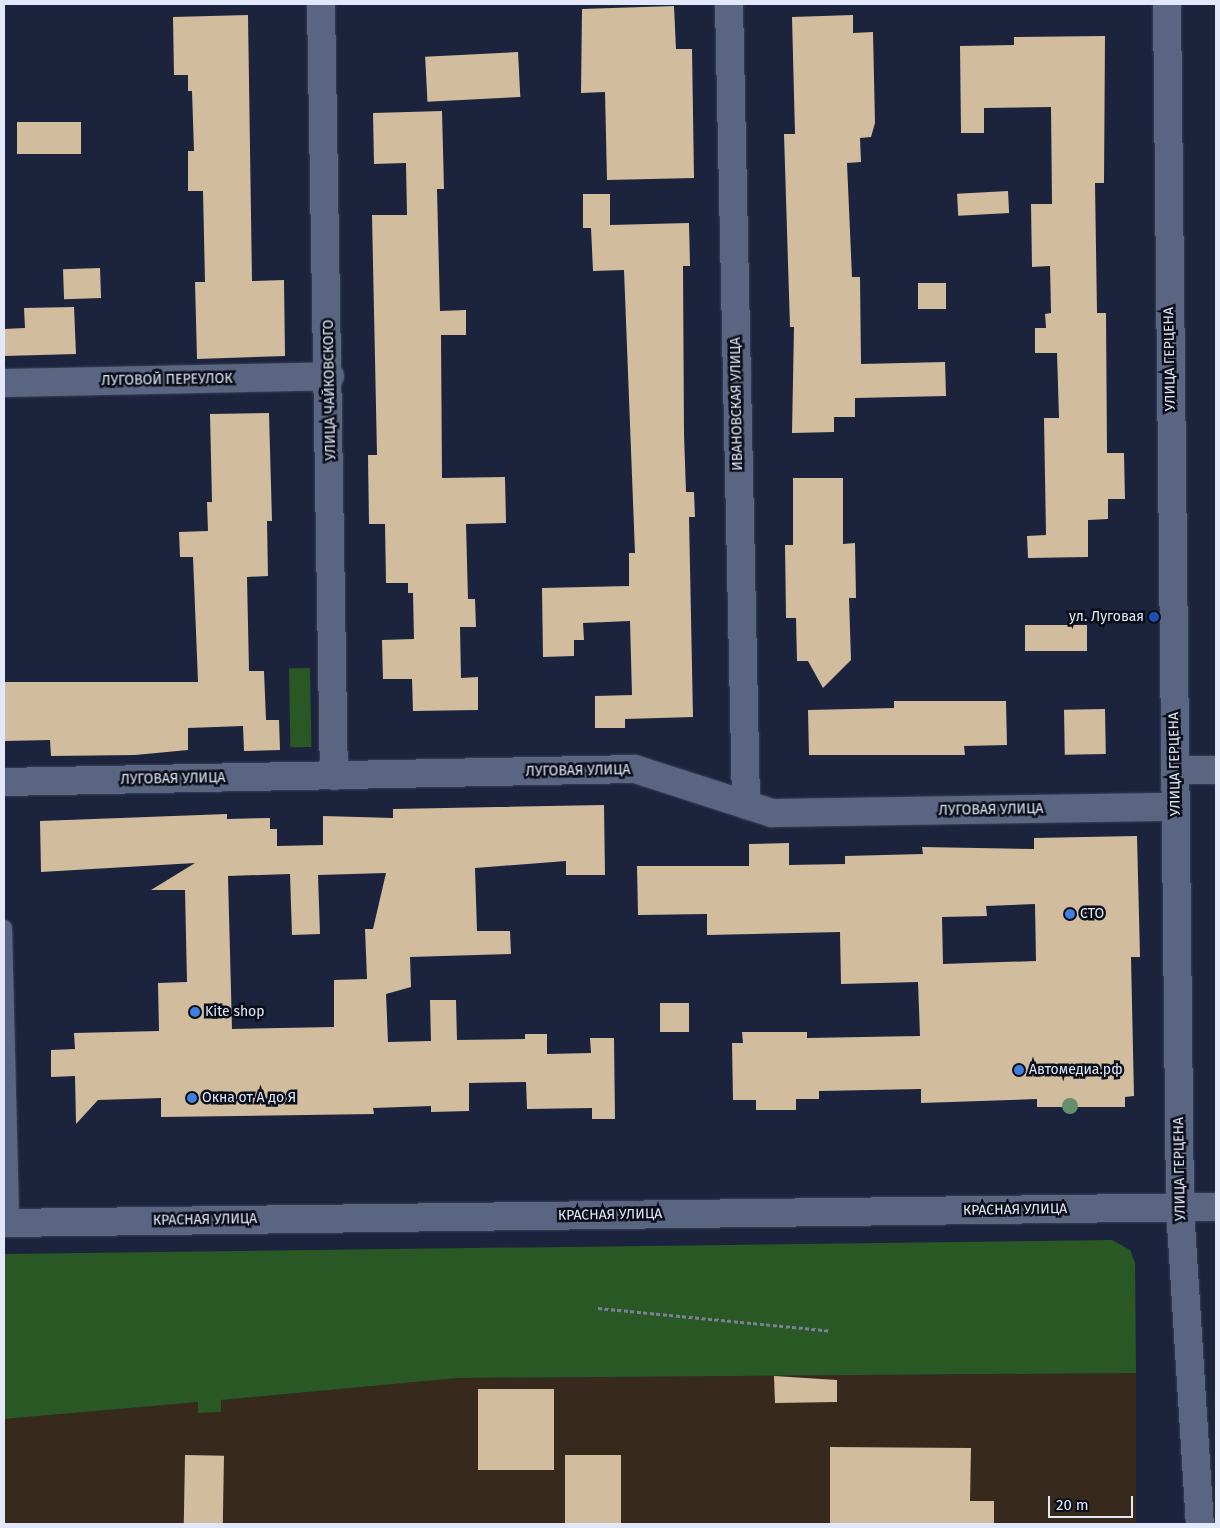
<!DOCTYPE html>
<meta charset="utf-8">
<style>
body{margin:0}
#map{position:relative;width:1220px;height:1528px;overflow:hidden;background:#1c243d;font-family:"Fira Sans",sans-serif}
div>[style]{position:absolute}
.industrial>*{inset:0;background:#372a1d}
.green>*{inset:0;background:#295824;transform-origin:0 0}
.building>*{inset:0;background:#d2bc9e;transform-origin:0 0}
.path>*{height:3px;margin-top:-1.5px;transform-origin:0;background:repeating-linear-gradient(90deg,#7a8196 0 4px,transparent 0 6.5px)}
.roads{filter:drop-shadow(0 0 1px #3b4156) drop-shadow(0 0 1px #3b4156)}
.service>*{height:16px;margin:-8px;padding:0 8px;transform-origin:8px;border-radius:8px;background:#5a6582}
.minor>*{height:28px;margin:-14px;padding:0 14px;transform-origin:14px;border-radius:14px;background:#5a6582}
.tertiary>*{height:28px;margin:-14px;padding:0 14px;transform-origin:14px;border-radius:14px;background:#5a6582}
.trees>*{width:16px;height:16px;margin:-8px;border-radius:50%;background:#658f6f}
.dots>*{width:14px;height:14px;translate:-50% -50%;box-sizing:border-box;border:2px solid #0a0e19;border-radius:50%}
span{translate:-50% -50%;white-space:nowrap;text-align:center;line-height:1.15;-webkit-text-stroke:5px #0a0e19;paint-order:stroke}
.street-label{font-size:14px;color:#e2e8f9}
.poi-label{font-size:14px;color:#e2e8f9}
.right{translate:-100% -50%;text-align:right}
.left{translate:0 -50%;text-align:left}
.frame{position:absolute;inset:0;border:5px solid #e2e8f9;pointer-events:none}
.scale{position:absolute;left:1048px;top:1496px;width:85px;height:22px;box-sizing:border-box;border:2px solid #e2e8f9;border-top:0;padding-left:6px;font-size:15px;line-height:18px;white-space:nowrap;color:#e2e8f9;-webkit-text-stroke:4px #0a0e19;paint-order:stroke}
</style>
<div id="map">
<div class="industrial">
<div style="clip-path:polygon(1136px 1373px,1136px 1524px,4px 1524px,4px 1419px,198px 1402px,198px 1413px,220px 1412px,221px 1400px,458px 1378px)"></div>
</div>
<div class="green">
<div style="left:310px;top:668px;width:79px;height:21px;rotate:89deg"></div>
<div style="clip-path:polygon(1112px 1240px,1130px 1250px,1135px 1263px,1136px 1373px,458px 1378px,221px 1400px,221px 1412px,198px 1413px,198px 1402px,4px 1419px,4px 1254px)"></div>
</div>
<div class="building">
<div style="clip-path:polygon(674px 6px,676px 49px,692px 49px,694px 178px,607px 180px,605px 92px,581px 93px,582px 9px)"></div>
<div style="clip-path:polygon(248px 15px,252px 281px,284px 280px,285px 356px,197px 359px,195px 282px,205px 282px,203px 191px,188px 191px,188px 151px,194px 151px,192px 91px,188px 91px,188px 75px,174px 75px,173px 17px)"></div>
<div style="clip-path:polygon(853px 15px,853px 33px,873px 32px,875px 123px,871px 137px,860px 138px,861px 162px,847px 163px,852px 277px,860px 277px,861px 364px,945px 362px,946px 396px,855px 398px,855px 417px,834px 417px,834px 432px,792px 433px,794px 327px,790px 327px,784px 134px,795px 134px,792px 17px)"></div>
<div style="clip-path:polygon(1105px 36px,1104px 183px,1095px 183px,1097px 313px,1106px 313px,1107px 453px,1124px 453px,1125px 499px,1108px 499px,1108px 519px,1088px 520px,1088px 557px,1028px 558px,1027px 536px,1046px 535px,1044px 418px,1059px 418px,1057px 353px,1035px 353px,1035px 328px,1046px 328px,1045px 314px,1051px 313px,1050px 266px,1032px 267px,1031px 204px,1052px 204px,1051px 107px,984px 108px,984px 133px,961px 133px,960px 46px,1014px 45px,1014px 37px)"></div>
<div style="left:518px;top:52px;width:45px;height:93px;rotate:87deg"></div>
<div style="clip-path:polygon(442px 111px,444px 189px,437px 189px,440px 311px,466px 310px,466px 335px,441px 335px,442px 478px,505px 477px,506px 523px,466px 524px,468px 599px,475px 599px,476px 627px,460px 627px,461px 678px,478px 677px,478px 710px,413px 711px,412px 679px,383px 679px,382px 640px,414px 639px,413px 593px,408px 593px,408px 583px,386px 583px,385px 524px,369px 524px,368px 455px,377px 455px,372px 215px,407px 215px,406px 163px,374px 164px,373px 113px)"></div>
<div style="left:81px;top:122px;width:32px;height:64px;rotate:90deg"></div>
<div style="left:1008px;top:191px;width:22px;height:51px;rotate:87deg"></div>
<div style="clip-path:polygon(583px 194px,610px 194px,610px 225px,689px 223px,690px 266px,683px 266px,684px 434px,686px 492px,694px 492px,695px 517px,689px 517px,693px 717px,625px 719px,625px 728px,595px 728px,595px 696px,632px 695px,630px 621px,583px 623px,584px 640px,574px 640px,574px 656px,543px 657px,542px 588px,629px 586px,629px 553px,635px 553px,624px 270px,593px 271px,591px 228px,583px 228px)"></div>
<div style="left:100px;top:268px;width:30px;height:37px;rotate:88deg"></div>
<div style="left:918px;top:283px;width:28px;height:26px"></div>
<div style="clip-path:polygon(74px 307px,76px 354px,4px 356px,4px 329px,25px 328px,24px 308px)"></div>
<div style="clip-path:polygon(269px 413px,272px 521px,267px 521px,268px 576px,247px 577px,249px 671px,264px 671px,266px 720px,279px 720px,280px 750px,244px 751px,243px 726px,188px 728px,188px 750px,135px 755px,51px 756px,50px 740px,4px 741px,4px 682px,198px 682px,193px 557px,180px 557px,179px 532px,208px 531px,207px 502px,212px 502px,210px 414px)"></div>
<div style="clip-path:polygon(793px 478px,843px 478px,843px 544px,855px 543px,856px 598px,849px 598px,851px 660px,823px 688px,808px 661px,797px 661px,796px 618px,786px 618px,785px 545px,793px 545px)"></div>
<div style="left:1087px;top:625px;width:26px;height:62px;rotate:90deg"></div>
<div style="clip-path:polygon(894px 701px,1006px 701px,1007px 745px,964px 746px,965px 755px,809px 755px,808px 710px,894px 708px)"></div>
<div style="left:1105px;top:709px;width:45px;height:41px;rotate:89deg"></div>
<div style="clip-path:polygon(evenodd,604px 805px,605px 875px,566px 875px,566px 861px,475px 868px,477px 931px,510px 931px,511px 954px,410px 957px,411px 987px,386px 994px,388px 1042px,431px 1041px,430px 1000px,456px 1000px,457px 1040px,525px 1039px,525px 1034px,547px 1034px,547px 1054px,591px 1053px,590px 1038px,614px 1038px,615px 1119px,592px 1119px,592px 1108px,527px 1109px,526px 1082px,469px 1083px,469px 1111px,431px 1112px,431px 1106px,373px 1108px,374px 1114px,161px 1117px,161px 1098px,98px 1100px,76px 1124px,75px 1076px,51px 1077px,51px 1050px,75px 1049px,74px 1033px,159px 1031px,158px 983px,187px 982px,185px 890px,151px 890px,195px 863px,41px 872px,40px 821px,227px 814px,227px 819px,270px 818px,270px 829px,277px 829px,277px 846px,323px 845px,323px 816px,393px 818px,393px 809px,604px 805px,386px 873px,373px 929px,365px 929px,367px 979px,334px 980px,334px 1027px,232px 1029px,228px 876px,290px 874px,292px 935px,320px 934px,318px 875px,386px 873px)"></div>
<div style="clip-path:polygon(evenodd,1137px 836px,1140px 957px,1131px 957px,1134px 1096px,1125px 1097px,1125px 1107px,1037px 1107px,1037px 1099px,921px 1103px,921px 1089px,819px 1091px,819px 1099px,796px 1099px,796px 1110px,756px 1110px,756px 1100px,733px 1100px,732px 1043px,743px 1043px,742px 1032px,807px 1032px,807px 1038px,920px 1036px,918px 982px,841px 984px,840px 932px,707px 935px,707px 914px,638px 915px,637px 866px,749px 866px,749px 844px,789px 843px,789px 865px,845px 864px,845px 856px,923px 854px,922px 847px,1034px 849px,1034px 838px,1137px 836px,1035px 904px,1036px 961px,943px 964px,942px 917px,987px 916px,986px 906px,1035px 904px)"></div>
<div style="left:689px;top:1003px;width:29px;height:29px;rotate:90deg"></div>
<div style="clip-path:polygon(774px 1376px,837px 1380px,837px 1402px,775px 1403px)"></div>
<div style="left:478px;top:1389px;width:76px;height:81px"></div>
<div style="clip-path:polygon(830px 1447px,971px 1448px,970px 1501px,994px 1501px,994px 1524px,830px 1524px)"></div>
<div style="left:185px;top:1455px;width:39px;height:69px;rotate:1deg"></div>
<div style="left:565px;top:1455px;width:56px;height:69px"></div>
</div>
<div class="path">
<div style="left:598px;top:1308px;width:234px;rotate:5.6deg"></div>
</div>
<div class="roads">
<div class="service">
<div style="left:4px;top:928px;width:295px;rotate:88.6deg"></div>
</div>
<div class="minor">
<div style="left:321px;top:4px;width:772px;rotate:89.04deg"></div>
<div style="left:729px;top:4px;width:801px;rotate:88.78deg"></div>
<div style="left:4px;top:383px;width:326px;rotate:-1.2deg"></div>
<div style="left:1175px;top:770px;width:41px"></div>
<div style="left:4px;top:782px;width:631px;rotate:-1.18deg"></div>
<div style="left:635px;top:769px;width:144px;rotate:17.8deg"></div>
<div style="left:772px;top:813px;width:404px;rotate:-0.9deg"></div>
</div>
<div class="tertiary">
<div style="left:1167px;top:4px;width:1204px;rotate:89.38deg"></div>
<div style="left:1180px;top:1208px;width:317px;rotate:86.4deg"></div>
<div style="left:4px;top:1223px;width:1212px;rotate:-0.76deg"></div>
</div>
</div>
<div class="trees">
<div style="left:1070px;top:1106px"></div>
</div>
<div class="dots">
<div style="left:1154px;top:617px;background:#1a4fb4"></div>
<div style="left:1070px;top:914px;background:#3f7fe0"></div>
<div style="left:195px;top:1012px;background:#3f7fe0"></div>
<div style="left:1019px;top:1070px;background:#3f7fe0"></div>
<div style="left:192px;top:1098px;background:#3f7fe0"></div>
</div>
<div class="street-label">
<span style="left:1170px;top:359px;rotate:-91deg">УЛИЦА ГЕРЦЕНА</span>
<span style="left:167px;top:380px;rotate:-1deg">ЛУГОВОЙ ПЕРЕУЛОК</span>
<span style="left:330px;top:390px;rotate:-91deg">УЛИЦА ЧАЙКОВСКОГО</span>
<span style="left:737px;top:404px;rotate:-91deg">ИВАНОВСКАЯ УЛИЦА</span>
<span style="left:1175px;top:764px;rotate:-91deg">УЛИЦА ГЕРЦЕНА</span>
<span style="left:578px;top:771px;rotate:-1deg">ЛУГОВАЯ УЛИЦА</span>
<span style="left:173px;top:779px;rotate:-1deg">ЛУГОВАЯ УЛИЦА</span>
<span style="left:991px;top:810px;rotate:-1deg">ЛУГОВАЯ УЛИЦА</span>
<span style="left:1180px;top:1169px;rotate:-91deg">УЛИЦА ГЕРЦЕНА</span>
<span style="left:1015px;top:1210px;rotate:-1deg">КРАСНАЯ УЛИЦА</span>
<span style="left:610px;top:1215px;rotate:-1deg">КРАСНАЯ УЛИЦА</span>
<span style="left:205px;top:1220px;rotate:-1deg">КРАСНАЯ УЛИЦА</span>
</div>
<div class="poi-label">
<span class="right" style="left:1144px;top:617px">ул. Луговая</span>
<span class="left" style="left:1080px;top:914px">СТО</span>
<span class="left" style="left:205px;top:1012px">Kite shop</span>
<span class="left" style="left:1029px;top:1070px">Автомедиа.рф</span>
<span class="left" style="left:202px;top:1098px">Окна от А до Я</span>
</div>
<div class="frame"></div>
<div class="scale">20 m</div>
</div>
